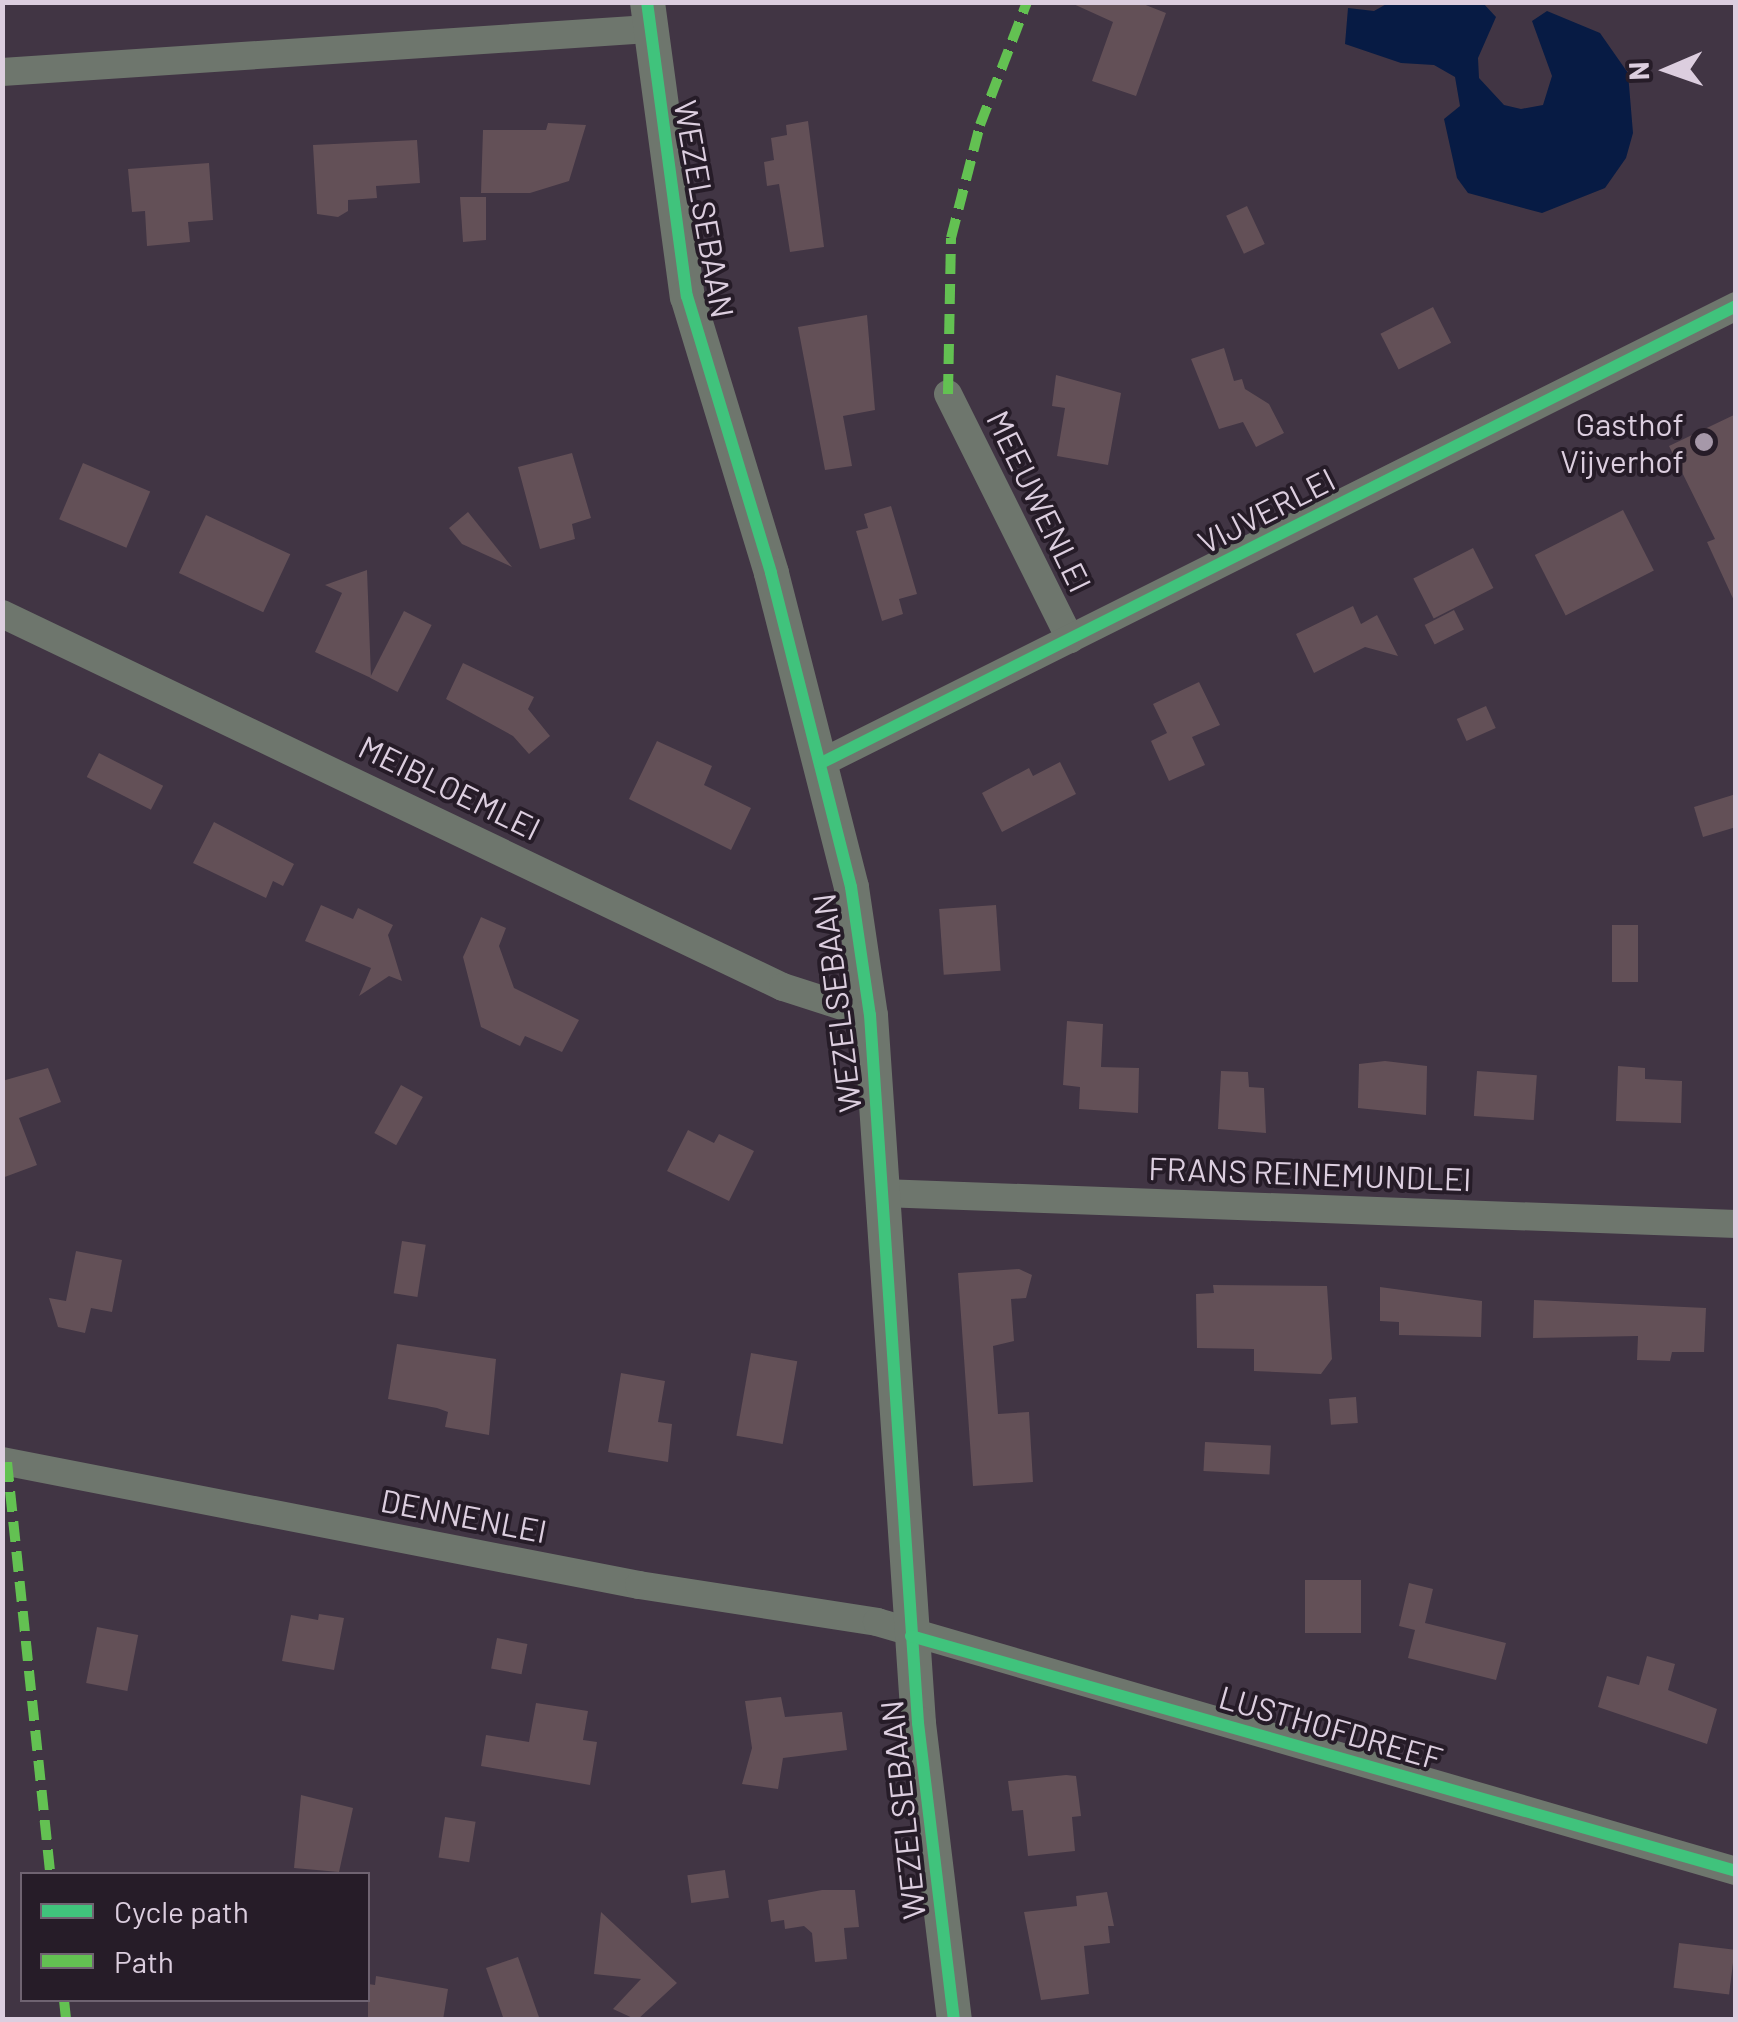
<!DOCTYPE html>
<style>
body{margin:0}
#map{position:relative;width:1738px;height:2022px;overflow:hidden;background:#413544;font-family:Barlow,sans-serif}
div>[style]{position:absolute}
.water>*{inset:0;background:#071b44}
.building>*{inset:0;background:#635057;transform-origin:0 0}
.minor>*{height:28px;margin:-14px;padding:0 14px;transform-origin:14px;border-radius:14px;background:#6e766d}
.tertiary>*{height:35px;margin:-17.5px;padding:0 17.5px;transform-origin:17.5px;border-radius:17.5px;background:#6e766d}
.quiet>*{height:10px;margin-top:-5px;transform-origin:0;background:repeating-linear-gradient(90deg,#63c152 0 20px,transparent 0 30px)}
.cycleway>*{height:12px;margin:-6px;padding:0 6px;transform-origin:6px;border-radius:6px;background:#40c37c}
.dots>*{width:28px;height:28px;translate:-50% -50%;box-sizing:border-box;border:5px solid #261c28;border-radius:50%}
span{translate:-50% -50%;white-space:nowrap;text-align:center;line-height:1.15;-webkit-text-stroke:8px #261c28;paint-order:stroke}
.street-label{font-size:32px;color:#dccedf}
.poi-label{font-size:32px;color:#dccedf}
.right{translate:-100% -50%;text-align:right}
.frame{position:absolute;inset:0;border:5px solid #dccedf;pointer-events:none}
.legend{position:absolute;left:20px;top:1872px;width:350px;height:130px;box-sizing:border-box;background:#261c28;border:2px solid #6f6371;margin:0;padding:12px 18px;list-style:none;font-size:30px;color:#dccedf}
.legend li{display:flex;align-items:center;gap:20px;height:50px}
.legend b{width:50px;border:2px solid #6f6371}
.north{position:absolute;left:1618px;top:20px;width:100px;height:100px;-webkit-text-stroke:8px #261c28;paint-order:stroke;rotate:268deg;font-size:28px;font-weight:700;line-height:40px;text-align:center;color:#dccedf}
.north::after{content:'';display:block;margin:auto;width:35px;height:45px;background:#dccedf;clip-path:polygon(50% 0,100% 100%,50% 72%,0 100%)}
</style>
<div id="map">
<div class="water">
<div style="clip-path:polygon(1390px 2px,1483px 3px,1496px 17px,1478px 58px,1479px 78px,1504px 105px,1521px 109px,1543px 105px,1552px 76px,1532px 21px,1547px 11px,1600px 33px,1628px 73px,1633px 133px,1626px 158px,1605px 188px,1542px 213px,1468px 193px,1457px 178px,1444px 119px,1460px 106px,1455px 77px,1434px 65px,1401px 63px,1345px 44px,1348px 8px,1374px 11px)"></div>
</div>
<div class="building">
<div style="clip-path:polygon(1069px 2px,1138px 2px,1166px 13px,1136px 96px,1092px 81px,1113px 22px)"></div>
<div style="clip-path:polygon(808px 121px,824px 247px,790px 252px,779px 184px,767px 186px,764px 162px,774px 160px,771px 138px,787px 135px,786px 125px)"></div>
<div style="clip-path:polygon(548px 123px,586px 125px,569px 181px,530px 193px,481px 193px,483px 130px,546px 130px)"></div>
<div style="clip-path:polygon(417px 140px,420px 183px,376px 186px,377px 198px,348px 200px,348px 211px,338px 217px,317px 214px,313px 145px)"></div>
<div style="clip-path:polygon(209px 163px,213px 220px,188px 222px,190px 242px,147px 246px,145px 211px,132px 212px,128px 169px)"></div>
<div style="clip-path:polygon(460px 197px,486px 197px,486px 240px,463px 242px)"></div>
<div style="left:1247px;top:206px;width:42px;height:23px;rotate:65deg"></div>
<div style="left:1433px;top:307px;width:40px;height:59px;rotate:63deg"></div>
<div style="clip-path:polygon(867px 315px,875px 410px,843px 416px,852px 466px,825px 470px,798px 327px)"></div>
<div style="clip-path:polygon(1224px 348px,1234px 381px,1242px 379px,1245px 389px,1269px 404px,1284px 433px,1256px 447px,1243px 422px,1219px 429px,1191px 359px)"></div>
<div style="clip-path:polygon(1056px 375px,1121px 393px,1108px 465px,1057px 456px,1065px 408px,1052px 406px)"></div>
<div style="clip-path:polygon(1736px 414px,1736px 605px,1707px 542px,1715px 539px,1669px 446px)"></div>
<div style="clip-path:polygon(572px 453px,591px 518px,572px 524px,575px 539px,540px 549px,518px 467px)"></div>
<div style="left:83px;top:463px;width:73px;height:61px;rotate:23deg"></div>
<div style="clip-path:polygon(891px 506px,917px 594px,899px 599px,903px 614px,882px 621px,856px 531px,868px 528px,864px 514px)"></div>
<div style="left:1623px;top:510px;width:68px;height:99px;rotate:63deg"></div>
<div style="clip-path:polygon(468px 512px,512px 567px,462px 544px,449px 528px)"></div>
<div style="left:206px;top:515px;width:93px;height:64px;rotate:25deg"></div>
<div style="left:1473px;top:548px;width:45px;height:67px;rotate:63deg"></div>
<div style="clip-path:polygon(367px 570px,371px 678px,315px 652px,342px 593px,325px 585px)"></div>
<div style="clip-path:polygon(1353px 606px,1361px 624px,1377px 615px,1398px 656px,1365px 647px,1314px 673px,1296px 634px)"></div>
<div style="left:1454px;top:610px;width:22px;height:33px;rotate:63deg"></div>
<div style="left:404px;top:611px;width:31px;height:75px;rotate:27deg"></div>
<div style="clip-path:polygon(463px 663px,534px 697px,528px 709px,550px 736px,529px 754px,513px 736px,446px 699px)"></div>
<div style="clip-path:polygon(1199px 682px,1220px 725px,1192px 737px,1205px 765px,1169px 781px,1151px 741px,1167px 733px,1153px 704px)"></div>
<div style="left:1486px;top:706px;width:24px;height:32px;rotate:66deg"></div>
<div style="clip-path:polygon(657px 741px,712px 766px,704px 785px,751px 808px,731px 850px,629px 799px)"></div>
<div style="left:99px;top:753px;width:72px;height:27px;rotate:27deg"></div>
<div style="clip-path:polygon(1060px 762px,1076px 794px,1002px 832px,982px 793px,1029px 768px,1033px 776px)"></div>
<div style="clip-path:polygon(1736px 794px,1736px 827px,1703px 837px,1694px 807px)"></div>
<div style="clip-path:polygon(214px 822px,294px 864px,283px 886px,273px 881px,266px 898px,193px 863px)"></div>
<div style="clip-path:polygon(321px 905px,353px 919px,358px 908px,393px 925px,388px 935px,402px 981px,389px 976px,359px 996px,371px 968px,305px 941px)"></div>
<div style="left:996px;top:905px;width:66px;height:57px;rotate:86deg"></div>
<div style="clip-path:polygon(481px 917px,506px 928px,499px 946px,514px 988px,579px 1020px,562px 1052px,525px 1036px,520px 1046px,481px 1027px,463px 957px)"></div>
<div style="left:1612px;top:925px;width:26px;height:57px"></div>
<div style="clip-path:polygon(1067px 1021px,1103px 1024px,1101px 1067px,1139px 1068px,1138px 1113px,1079px 1109px,1080px 1087px,1063px 1085px)"></div>
<div style="clip-path:polygon(1385px 1061px,1427px 1066px,1426px 1115px,1358px 1108px,1359px 1064px)"></div>
<div style="clip-path:polygon(1618px 1066px,1645px 1068px,1645px 1079px,1682px 1081px,1681px 1123px,1616px 1121px)"></div>
<div style="clip-path:polygon(48px 1068px,61px 1102px,19px 1118px,37px 1165px,2px 1178px,2px 1081px)"></div>
<div style="clip-path:polygon(1221px 1071px,1248px 1072px,1249px 1087px,1264px 1088px,1266px 1133px,1218px 1129px)"></div>
<div style="left:1477px;top:1071px;width:60px;height:45px;rotate:4deg"></div>
<div style="left:401px;top:1085px;width:25px;height:55px;rotate:29deg"></div>
<div style="clip-path:polygon(688px 1130px,714px 1143px,719px 1134px,754px 1151px,729px 1201px,667px 1171px)"></div>
<div style="left:402px;top:1241px;width:24px;height:53px;rotate:9deg"></div>
<div style="clip-path:polygon(76px 1251px,122px 1260px,112px 1312px,91px 1308px,85px 1333px,58px 1327px,49px 1298px,66px 1301px)"></div>
<div style="clip-path:polygon(1019px 1269px,1032px 1275px,1026px 1298px,1011px 1299px,1014px 1341px,993px 1346px,998px 1414px,1029px 1412px,1033px 1482px,973px 1486px,958px 1273px)"></div>
<div style="clip-path:polygon(1213px 1285px,1327px 1286px,1332px 1359px,1321px 1374px,1254px 1371px,1254px 1349px,1197px 1348px,1196px 1294px,1214px 1293px)"></div>
<div style="clip-path:polygon(1380px 1287px,1482px 1301px,1481px 1337px,1399px 1335px,1399px 1322px,1380px 1321px)"></div>
<div style="clip-path:polygon(1534px 1300px,1706px 1308px,1704px 1352px,1672px 1352px,1670px 1361px,1637px 1360px,1638px 1336px,1533px 1338px)"></div>
<div style="clip-path:polygon(397px 1344px,496px 1359px,489px 1435px,445px 1427px,448px 1412px,437px 1408px,388px 1399px)"></div>
<div style="left:751px;top:1353px;width:47px;height:84px;rotate:10deg"></div>
<div style="clip-path:polygon(621px 1373px,665px 1381px,658px 1422px,672px 1424px,668px 1462px,608px 1452px)"></div>
<div style="left:1356px;top:1397px;width:26px;height:27px;rotate:86deg"></div>
<div style="left:1205px;top:1442px;width:66px;height:29px;rotate:3deg"></div>
<div style="left:1305px;top:1580px;width:56px;height:53px"></div>
<div style="clip-path:polygon(1409px 1583px,1433px 1589px,1425px 1623px,1506px 1643px,1496px 1680px,1408px 1658px,1415px 1630px,1399px 1626px)"></div>
<div style="clip-path:polygon(319px 1614px,344px 1618px,334px 1670px,282px 1661px,291px 1615px,318px 1620px)"></div>
<div style="left:97px;top:1627px;width:42px;height:57px;rotate:11deg"></div>
<div style="left:497px;top:1638px;width:31px;height:31px;rotate:11deg"></div>
<div style="clip-path:polygon(1647px 1656px,1675px 1664px,1668px 1690px,1717px 1709px,1707px 1744px,1598px 1707px,1607px 1676px,1639px 1685px)"></div>
<div style="clip-path:polygon(781px 1697px,785px 1717px,842px 1712px,847px 1750px,783px 1758px,778px 1789px,742px 1784px,752px 1748px,745px 1701px)"></div>
<div style="clip-path:polygon(536px 1703px,588px 1711px,583px 1740px,597px 1742px,590px 1785px,481px 1766px,486px 1735px,529px 1742px)"></div>
<div style="clip-path:polygon(1066px 1775px,1076px 1776px,1081px 1816px,1072px 1817px,1075px 1851px,1028px 1856px,1023px 1810px,1012px 1811px,1008px 1781px)"></div>
<div style="clip-path:polygon(301px 1795px,353px 1808px,339px 1872px,294px 1868px)"></div>
<div style="left:445px;top:1817px;width:31px;height:41px;rotate:9deg"></div>
<div style="left:725px;top:1870px;width:28px;height:38px;rotate:82deg"></div>
<div style="clip-path:polygon(822px 1890px,855px 1890px,859px 1927px,844px 1928px,847px 1959px,815px 1962px,812px 1933px,804px 1926px,785px 1929px,784px 1920px,771px 1922px,768px 1900px)"></div>
<div style="clip-path:polygon(1107px 1892px,1114px 1926px,1108px 1926px,1110px 1943px,1084px 1946px,1089px 1994px,1041px 2000px,1024px 1912px,1077px 1906px,1076px 1896px)"></div>
<div style="clip-path:polygon(601px 1912px,677px 1983px,637px 2020px,613px 2009px,641px 1979px,594px 1974px)"></div>
<div style="left:1679px;top:1943px;width:56px;height:45px;rotate:7deg"></div>
<div style="clip-path:polygon(518px 1957px,540px 2020px,504px 2020px,486px 1968px)"></div>
<div style="clip-path:polygon(376px 1976px,448px 1989px,443px 2020px,368px 2020px,368px 1984px,375px 1985px)"></div>
</div>
<div class="minor">
<div style="left:2px;top:72px;width:648px;rotate:-3.8deg"></div>
<div style="left:948px;top:394px;width:274px;rotate:63.5deg"></div>
<div style="left:2px;top:614px;width:865px;rotate:25.53deg"></div>
<div style="left:783px;top:987px;width:91px;rotate:17.8deg"></div>
<div style="left:821px;top:763px;width:1023px;rotate:-26.54deg"></div>
<div style="left:882px;top:1193px;width:855px;rotate:2.08deg"></div>
<div style="left:2px;top:1461px;width:649px;rotate:11.02deg"></div>
<div style="left:639px;top:1585px;width:241px;rotate:8.8deg"></div>
<div style="left:877px;top:1622px;width:894px;rotate:16.17deg"></div>
</div>
<div class="tertiary">
<div style="left:647px;top:2px;width:297px;rotate:82.3deg"></div>
<div style="left:687px;top:296px;width:289px;rotate:73.1deg"></div>
<div style="left:771px;top:573px;width:324px;rotate:75.7deg"></div>
<div style="left:851px;top:887px;width:129px;rotate:81.6deg"></div>
<div style="left:870px;top:1015px;width:710px;rotate:86.12deg"></div>
<div style="left:918px;top:1723px;width:299px;rotate:83.1deg"></div>
</div>
<div class="quiet">
<div style="left:948px;top:394px;width:156px;rotate:-88.9deg"></div>
<div style="left:951px;top:238px;width:117px;rotate:-75.6deg"></div>
<div style="left:980px;top:125px;width:132px;rotate:-69.1deg"></div>
<div style="left:7px;top:1462px;width:414px;rotate:84deg"></div>
<div style="left:64px;top:2000px;width:20px;rotate:84deg"></div>
</div>
<div class="cycleway">
<div style="left:647px;top:2px;width:297px;rotate:82.3deg"></div>
<div style="left:687px;top:296px;width:289px;rotate:73.1deg"></div>
<div style="left:771px;top:573px;width:324px;rotate:75.7deg"></div>
<div style="left:851px;top:887px;width:129px;rotate:81.6deg"></div>
<div style="left:870px;top:1015px;width:710px;rotate:86.12deg"></div>
<div style="left:918px;top:1723px;width:299px;rotate:83.1deg"></div>
<div style="left:821px;top:763px;width:1023px;rotate:-26.54deg"></div>
<div style="left:911px;top:1636px;width:858px;rotate:15.9deg"></div>
</div>
<div class="dots">
<div style="left:1704px;top:442px;background:#a698a9"></div>
</div>
<div class="street-label">
<span style="left:705px;top:209px;rotate:80deg">WEZELSEBAAN</span>
<span style="left:1040px;top:501px;rotate:64deg">MEEUWENLEI</span>
<span style="left:1266px;top:510px;rotate:-27deg">VIJVERLEI</span>
<span style="left:450px;top:787px;rotate:26deg">MEIBLOEMLEI</span>
<span style="left:836px;top:1003px;rotate:-97deg">WEZELSEBAAN</span>
<span style="left:1310px;top:1173px;rotate:2deg">FRANS REINEMUNDLEI</span>
<span style="left:464px;top:1515px;rotate:11deg">DENNENLEI</span>
<span style="left:1331px;top:1727px;rotate:16deg">LUSTHOFDREEF</span>
<span style="left:902px;top:1810px;rotate:-96deg">WEZELSEBAAN</span>
</div>
<div class="poi-label">
<span class="right" style="left:1684px;top:442px">Gasthof<br>Vijverhof</span>
</div>
<div class="frame"></div>
<ul class="legend">
<li><b style="height:12px;background:#40c37c"></b>Cycle path</li>
<li><b style="height:12px;background:#63c152"></b>Path</li>
</ul>
<div class="north">N</div>
</div>
